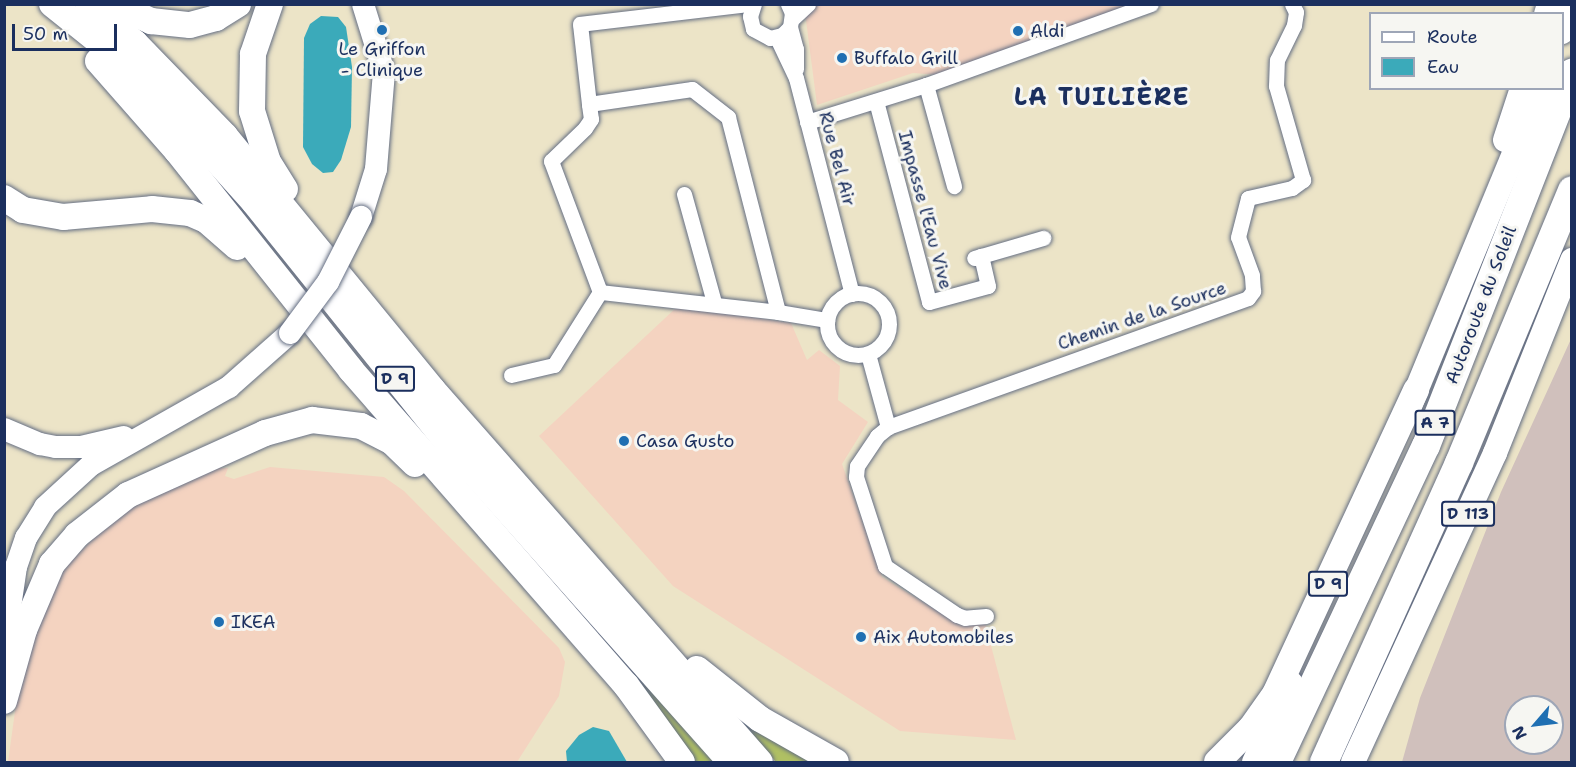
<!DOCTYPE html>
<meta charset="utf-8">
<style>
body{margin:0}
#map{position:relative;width:1576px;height:767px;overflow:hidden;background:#ece4c7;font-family:"Shantell Sans",sans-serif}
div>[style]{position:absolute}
.built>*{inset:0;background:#f4d3c0}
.industrial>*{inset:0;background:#d0c0bc}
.green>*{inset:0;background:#b0c063}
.water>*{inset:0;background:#3baaba}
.roads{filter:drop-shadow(0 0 2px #646e83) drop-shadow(0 0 2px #646e83)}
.minor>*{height:15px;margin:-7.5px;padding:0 7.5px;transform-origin:7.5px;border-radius:7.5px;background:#fff}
.minor>.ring{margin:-7.5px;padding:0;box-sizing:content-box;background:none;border:15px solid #fff;border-radius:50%}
.secondary>*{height:22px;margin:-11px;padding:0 11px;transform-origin:11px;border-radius:11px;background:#fff}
.primary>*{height:24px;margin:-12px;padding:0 12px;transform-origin:12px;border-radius:12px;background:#fff}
.trunk>*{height:26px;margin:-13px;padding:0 13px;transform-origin:13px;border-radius:13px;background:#fff}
.motorway>*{height:28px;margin:-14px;padding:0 14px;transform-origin:14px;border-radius:14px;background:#fff}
.bridges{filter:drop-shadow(0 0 2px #646e83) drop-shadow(0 0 2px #646e83)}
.secondary-bridge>*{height:22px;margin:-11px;padding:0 11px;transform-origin:11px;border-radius:11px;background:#fff}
.dots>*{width:16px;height:16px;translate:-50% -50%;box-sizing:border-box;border:3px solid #f6f6f2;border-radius:50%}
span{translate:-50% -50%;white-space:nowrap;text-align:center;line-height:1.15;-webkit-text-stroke:6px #f6f6f2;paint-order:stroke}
.shield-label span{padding:2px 4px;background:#f6f6f2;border:2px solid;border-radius:4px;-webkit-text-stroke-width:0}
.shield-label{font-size:16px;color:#1b2f5e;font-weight:700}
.poi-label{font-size:18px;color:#1b2f5e}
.left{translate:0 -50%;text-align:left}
.street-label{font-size:18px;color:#1b2f5e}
.district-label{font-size:24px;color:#1b2f5e;font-weight:700;letter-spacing:1.5px}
.frame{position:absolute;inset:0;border:6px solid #1b2f5e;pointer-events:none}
.legend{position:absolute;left:1369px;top:12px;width:195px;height:78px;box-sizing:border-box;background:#f6f6f2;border:2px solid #9ea6b7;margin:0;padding:8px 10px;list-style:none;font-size:18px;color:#1b2f5e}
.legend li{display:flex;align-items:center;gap:12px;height:30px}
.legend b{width:30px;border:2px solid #9ea6b7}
.north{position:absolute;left:1504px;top:695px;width:60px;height:60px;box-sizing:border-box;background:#f6f6f2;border:2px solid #9ea6b7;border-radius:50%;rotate:242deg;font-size:16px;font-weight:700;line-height:24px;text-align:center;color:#1b2f5e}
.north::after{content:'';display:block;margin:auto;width:21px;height:27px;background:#1f6fb2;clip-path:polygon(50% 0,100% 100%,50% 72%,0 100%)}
.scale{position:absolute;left:12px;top:24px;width:105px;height:27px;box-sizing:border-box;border:3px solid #1b2f5e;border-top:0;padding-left:8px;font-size:18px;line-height:21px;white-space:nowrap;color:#1b2f5e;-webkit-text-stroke:4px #f6f6f2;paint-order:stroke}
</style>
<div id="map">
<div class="built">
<div style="clip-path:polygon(804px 5px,1130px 5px,940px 75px,913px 73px,817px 105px)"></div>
<div style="clip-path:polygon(678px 306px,791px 323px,807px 360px,819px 350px,840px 366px,838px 400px,868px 422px,842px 464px,882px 577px,960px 625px,985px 623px,1016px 740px,900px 731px,673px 586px,539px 436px)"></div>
<div style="clip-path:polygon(270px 467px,384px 477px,404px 491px,559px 648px,565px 662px,559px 696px,517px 762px,8px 762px,21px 668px,63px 569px,127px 505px,215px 468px,228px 468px,225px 476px,234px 479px)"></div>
</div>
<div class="industrial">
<div style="clip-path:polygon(evenodd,1571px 339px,1571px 762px,1402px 762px,1420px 698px,1501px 492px,1571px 339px,1516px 707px,1552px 707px,1552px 743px,1516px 743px,1516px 707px)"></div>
</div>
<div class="green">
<div style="clip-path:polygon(636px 673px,715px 762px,694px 762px,634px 676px)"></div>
<div style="clip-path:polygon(744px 715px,823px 762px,776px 762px,740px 719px)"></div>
</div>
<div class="water">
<div style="clip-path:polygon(321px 16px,338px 17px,346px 27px,352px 67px,351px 127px,341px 160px,333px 172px,323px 173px,312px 164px,303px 147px,304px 38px,310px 24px)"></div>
<div style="clip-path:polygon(593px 727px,609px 731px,627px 762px,567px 762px,566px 751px,579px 735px)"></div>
</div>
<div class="roads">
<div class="minor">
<div style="left:749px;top:4px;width:170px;rotate:173.3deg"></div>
<div style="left:580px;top:24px;width:81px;rotate:83.6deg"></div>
<div style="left:589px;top:104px;width:104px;rotate:-8.3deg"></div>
<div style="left:692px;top:89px;width:46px;rotate:37.9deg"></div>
<div style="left:728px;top:117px;width:201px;rotate:75.6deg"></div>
<div style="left:778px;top:312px;width:50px;rotate:9.3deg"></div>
<div style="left:754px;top:4px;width:13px;rotate:108deg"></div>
<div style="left:750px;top:16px;width:13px;rotate:77deg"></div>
<div style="left:753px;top:29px;width:19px;rotate:28deg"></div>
<div style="left:770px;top:38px;width:12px;rotate:-14deg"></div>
<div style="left:782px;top:35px;width:11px;rotate:-45deg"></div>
<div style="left:790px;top:27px;width:14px;rotate:-82deg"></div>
<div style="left:792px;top:13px;width:10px;rotate:-114deg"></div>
<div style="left:792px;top:19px;width:22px;rotate:-43deg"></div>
<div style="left:790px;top:27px;width:23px;rotate:75deg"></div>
<div style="left:796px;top:49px;width:20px;rotate:90deg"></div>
<div style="left:777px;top:38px;width:44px;rotate:64.6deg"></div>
<div style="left:796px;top:78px;width:223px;rotate:75.5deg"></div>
<div style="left:926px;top:85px;width:105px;rotate:74.5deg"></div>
<div style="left:876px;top:101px;width:208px;rotate:75.2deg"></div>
<div style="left:929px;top:302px;width:61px;rotate:-15.2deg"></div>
<div style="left:988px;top:286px;width:31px;rotate:-103deg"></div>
<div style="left:981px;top:256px;width:7px;rotate:164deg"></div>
<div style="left:807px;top:122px;width:125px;rotate:-17.3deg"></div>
<div style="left:926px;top:85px;width:239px;rotate:-19.8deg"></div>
<div style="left:684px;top:194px;width:112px;rotate:74.5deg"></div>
<div style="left:981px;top:256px;width:65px;rotate:-16.2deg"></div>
<div style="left:600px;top:292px;width:179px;rotate:6.4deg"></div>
<div class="ring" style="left:827px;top:293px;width:47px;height:47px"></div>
<div style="left:868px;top:354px;width:76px;rotate:74.7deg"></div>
<div style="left:511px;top:375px;width:44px;rotate:-13.1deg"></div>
<div style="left:554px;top:365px;width:86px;rotate:-57.8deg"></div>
<div style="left:600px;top:292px;width:140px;rotate:-110.5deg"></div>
<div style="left:551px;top:161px;width:47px;rotate:-44.1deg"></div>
<div style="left:585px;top:128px;width:11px;rotate:-56deg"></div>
<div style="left:591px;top:119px;width:15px;rotate:-98deg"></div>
<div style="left:986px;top:616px;width:21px;rotate:175deg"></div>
<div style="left:965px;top:618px;width:9px;rotate:-159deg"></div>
<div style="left:957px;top:615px;width:87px;rotate:-145.8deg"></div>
<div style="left:885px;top:566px;width:94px;rotate:-108deg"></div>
<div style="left:856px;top:477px;width:11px;rotate:-85deg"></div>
<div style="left:857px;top:466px;width:36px;rotate:-56deg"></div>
<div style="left:877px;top:436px;width:14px;rotate:-39deg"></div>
<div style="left:888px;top:427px;width:382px;rotate:-19.7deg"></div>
<div style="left:1248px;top:298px;width:9px;rotate:-54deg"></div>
<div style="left:1253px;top:291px;width:16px;rotate:-94deg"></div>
<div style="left:1252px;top:275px;width:40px;rotate:-110.2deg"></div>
<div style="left:1238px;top:237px;width:40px;rotate:-75.6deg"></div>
<div style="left:1248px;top:198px;width:45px;rotate:-12.8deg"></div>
<div style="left:1292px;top:188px;width:14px;rotate:-36deg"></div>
<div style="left:1303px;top:180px;width:98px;rotate:-106deg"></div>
<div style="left:1276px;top:86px;width:26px;rotate:-88deg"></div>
<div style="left:1277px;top:60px;width:39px;rotate:-64deg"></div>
<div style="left:1294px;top:25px;width:13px;rotate:-81deg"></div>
<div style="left:1296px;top:12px;width:9px;rotate:-117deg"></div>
</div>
<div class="secondary">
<div style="left:361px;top:217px;width:50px;rotate:-72.6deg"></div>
<div style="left:376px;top:169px;width:97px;rotate:-85.3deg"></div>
<div style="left:384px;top:72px;width:71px;rotate:-107.2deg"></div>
<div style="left:4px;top:429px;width:39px;rotate:23deg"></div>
<div style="left:40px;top:444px;width:16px;rotate:11deg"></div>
<div style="left:56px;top:447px;width:25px"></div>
<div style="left:81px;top:447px;width:44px;rotate:-13.1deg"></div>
<div style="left:4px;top:648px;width:82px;rotate:-81.6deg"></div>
<div style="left:16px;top:567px;width:31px;rotate:-71deg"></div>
<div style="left:26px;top:538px;width:36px;rotate:-58deg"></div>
<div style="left:45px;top:507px;width:62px;rotate:-42.4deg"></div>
<div style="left:91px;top:465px;width:159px;rotate:-29.5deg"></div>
<div style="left:229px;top:387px;width:81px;rotate:-41.5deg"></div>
</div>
<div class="primary">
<div style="left:1546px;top:14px;width:10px;rotate:-73deg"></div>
<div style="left:1562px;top:32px;width:25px;rotate:-67deg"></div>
<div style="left:1505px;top:140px;width:55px;rotate:-71.9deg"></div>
<div style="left:1409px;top:408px;width:346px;rotate:-67.6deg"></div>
<div style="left:1254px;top:762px;width:87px;rotate:-64.9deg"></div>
<div style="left:1353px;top:762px;width:340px;rotate:-65.3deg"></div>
<div style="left:1495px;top:453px;width:208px;rotate:-68.2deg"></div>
</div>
<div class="trunk">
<div style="left:52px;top:4px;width:77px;rotate:38.7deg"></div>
<div style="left:112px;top:52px;width:87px;rotate:44.5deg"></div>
<div style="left:174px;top:113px;width:120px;rotate:48deg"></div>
<div style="left:254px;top:202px;width:316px;rotate:51.2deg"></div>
<div style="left:452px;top:448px;width:420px;rotate:48.4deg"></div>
<div style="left:88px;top:4px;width:61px;rotate:39.7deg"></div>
<div style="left:135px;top:43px;width:129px;rotate:45.9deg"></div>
<div style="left:225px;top:136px;width:328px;rotate:50.7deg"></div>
<div style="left:433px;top:390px;width:495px;rotate:48.7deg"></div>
<div style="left:114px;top:4px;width:41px;rotate:24.7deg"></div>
<div style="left:151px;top:21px;width:39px;rotate:6deg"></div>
<div style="left:190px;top:25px;width:27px;rotate:-15deg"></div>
<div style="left:216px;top:18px;width:26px;rotate:-32deg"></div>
<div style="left:270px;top:4px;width:53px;rotate:108.8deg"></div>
<div style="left:253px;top:54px;width:57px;rotate:91deg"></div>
<div style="left:252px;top:111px;width:53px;rotate:72.6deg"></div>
<div style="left:268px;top:162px;width:32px;rotate:58deg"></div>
<div style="left:98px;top:61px;width:120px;rotate:48.7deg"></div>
<div style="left:177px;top:151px;width:280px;rotate:51.5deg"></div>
<div style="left:351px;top:370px;width:418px;rotate:48.9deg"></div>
<div style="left:626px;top:685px;width:95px;rotate:54deg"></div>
<div style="left:4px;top:198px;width:22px;rotate:32deg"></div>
<div style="left:23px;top:210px;width:41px;rotate:9.9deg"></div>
<div style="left:63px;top:217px;width:89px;rotate:-5.1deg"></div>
<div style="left:152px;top:209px;width:38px;rotate:6deg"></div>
<div style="left:190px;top:213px;width:17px;rotate:24deg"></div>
<div style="left:206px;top:220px;width:41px;rotate:41.1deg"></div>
<div style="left:697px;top:669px;width:80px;rotate:38.4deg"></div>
<div style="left:760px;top:719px;width:87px;rotate:29.5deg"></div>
<div style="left:4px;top:701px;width:74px;rotate:-74.3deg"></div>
<div style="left:24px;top:630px;width:72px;rotate:-67deg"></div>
<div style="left:52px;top:564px;width:38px;rotate:-49deg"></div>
<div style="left:77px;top:535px;width:65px;rotate:-38.1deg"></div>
<div style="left:128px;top:495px;width:150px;rotate:-24.3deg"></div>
<div style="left:265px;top:433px;width:49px;rotate:-15.5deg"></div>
<div style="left:312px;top:420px;width:49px;rotate:7deg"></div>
<div style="left:361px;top:426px;width:34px;rotate:27deg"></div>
<div style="left:391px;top:441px;width:33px;rotate:44deg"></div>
<div style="left:1217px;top:762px;width:48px;rotate:-45deg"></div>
<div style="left:1251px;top:728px;width:42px;rotate:-54.8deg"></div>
<div style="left:1275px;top:694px;width:335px;rotate:-65.1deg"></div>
</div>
<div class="motorway">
<div style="left:1277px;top:762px;width:349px;rotate:-64.8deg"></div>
<div style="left:1426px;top:446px;width:401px;rotate:-68.6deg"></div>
<div style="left:1324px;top:762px;width:328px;rotate:-65.7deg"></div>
<div style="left:1459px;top:463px;width:295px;rotate:-67.5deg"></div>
</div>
</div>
<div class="bridges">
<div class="secondary-bridge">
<div style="left:290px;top:333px;width:64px;rotate:-53.3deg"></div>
<div style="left:328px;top:282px;width:73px;rotate:-63.1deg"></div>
</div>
</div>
<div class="dots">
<div style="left:382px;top:30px;background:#1f6fb2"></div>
<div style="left:1018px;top:31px;background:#1f6fb2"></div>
<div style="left:842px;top:58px;background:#1f6fb2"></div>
<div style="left:624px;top:441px;background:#1f6fb2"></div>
<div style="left:219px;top:622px;background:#1f6fb2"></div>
<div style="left:861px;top:637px;background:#1f6fb2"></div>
</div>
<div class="shield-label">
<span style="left:395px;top:379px">D 9</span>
<span style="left:1435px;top:423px">A 7</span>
<span style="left:1468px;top:514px">D 113</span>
<span style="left:1328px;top:584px">D 9</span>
</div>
<div class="poi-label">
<span class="left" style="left:1030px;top:31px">Aldi</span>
<span style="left:382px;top:60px">Le Griffon<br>- Clinique</span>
<span class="left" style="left:854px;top:58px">Buffalo Grill</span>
<span class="left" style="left:636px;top:441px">Casa Gusto</span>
<span class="left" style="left:231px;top:622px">IKEA</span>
<span class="left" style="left:873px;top:637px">Aix Automobiles</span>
</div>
<div class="street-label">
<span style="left:837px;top:159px;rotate:75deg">Rue Bel Air</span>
<span style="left:925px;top:210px;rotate:75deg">Impasse l'Eau Vive</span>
<span style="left:1481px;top:305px;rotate:-69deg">Autoroute du Soleil</span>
<span style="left:1142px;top:316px;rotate:-19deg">Chemin de la Source</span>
</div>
<div class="district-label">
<span style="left:1102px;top:98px">LA TUILIÈRE</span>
</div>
<div class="frame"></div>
<ul class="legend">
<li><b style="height:8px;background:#fff"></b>Route</li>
<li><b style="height:16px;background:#3baaba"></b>Eau</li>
</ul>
<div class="north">N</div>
<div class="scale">50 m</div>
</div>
